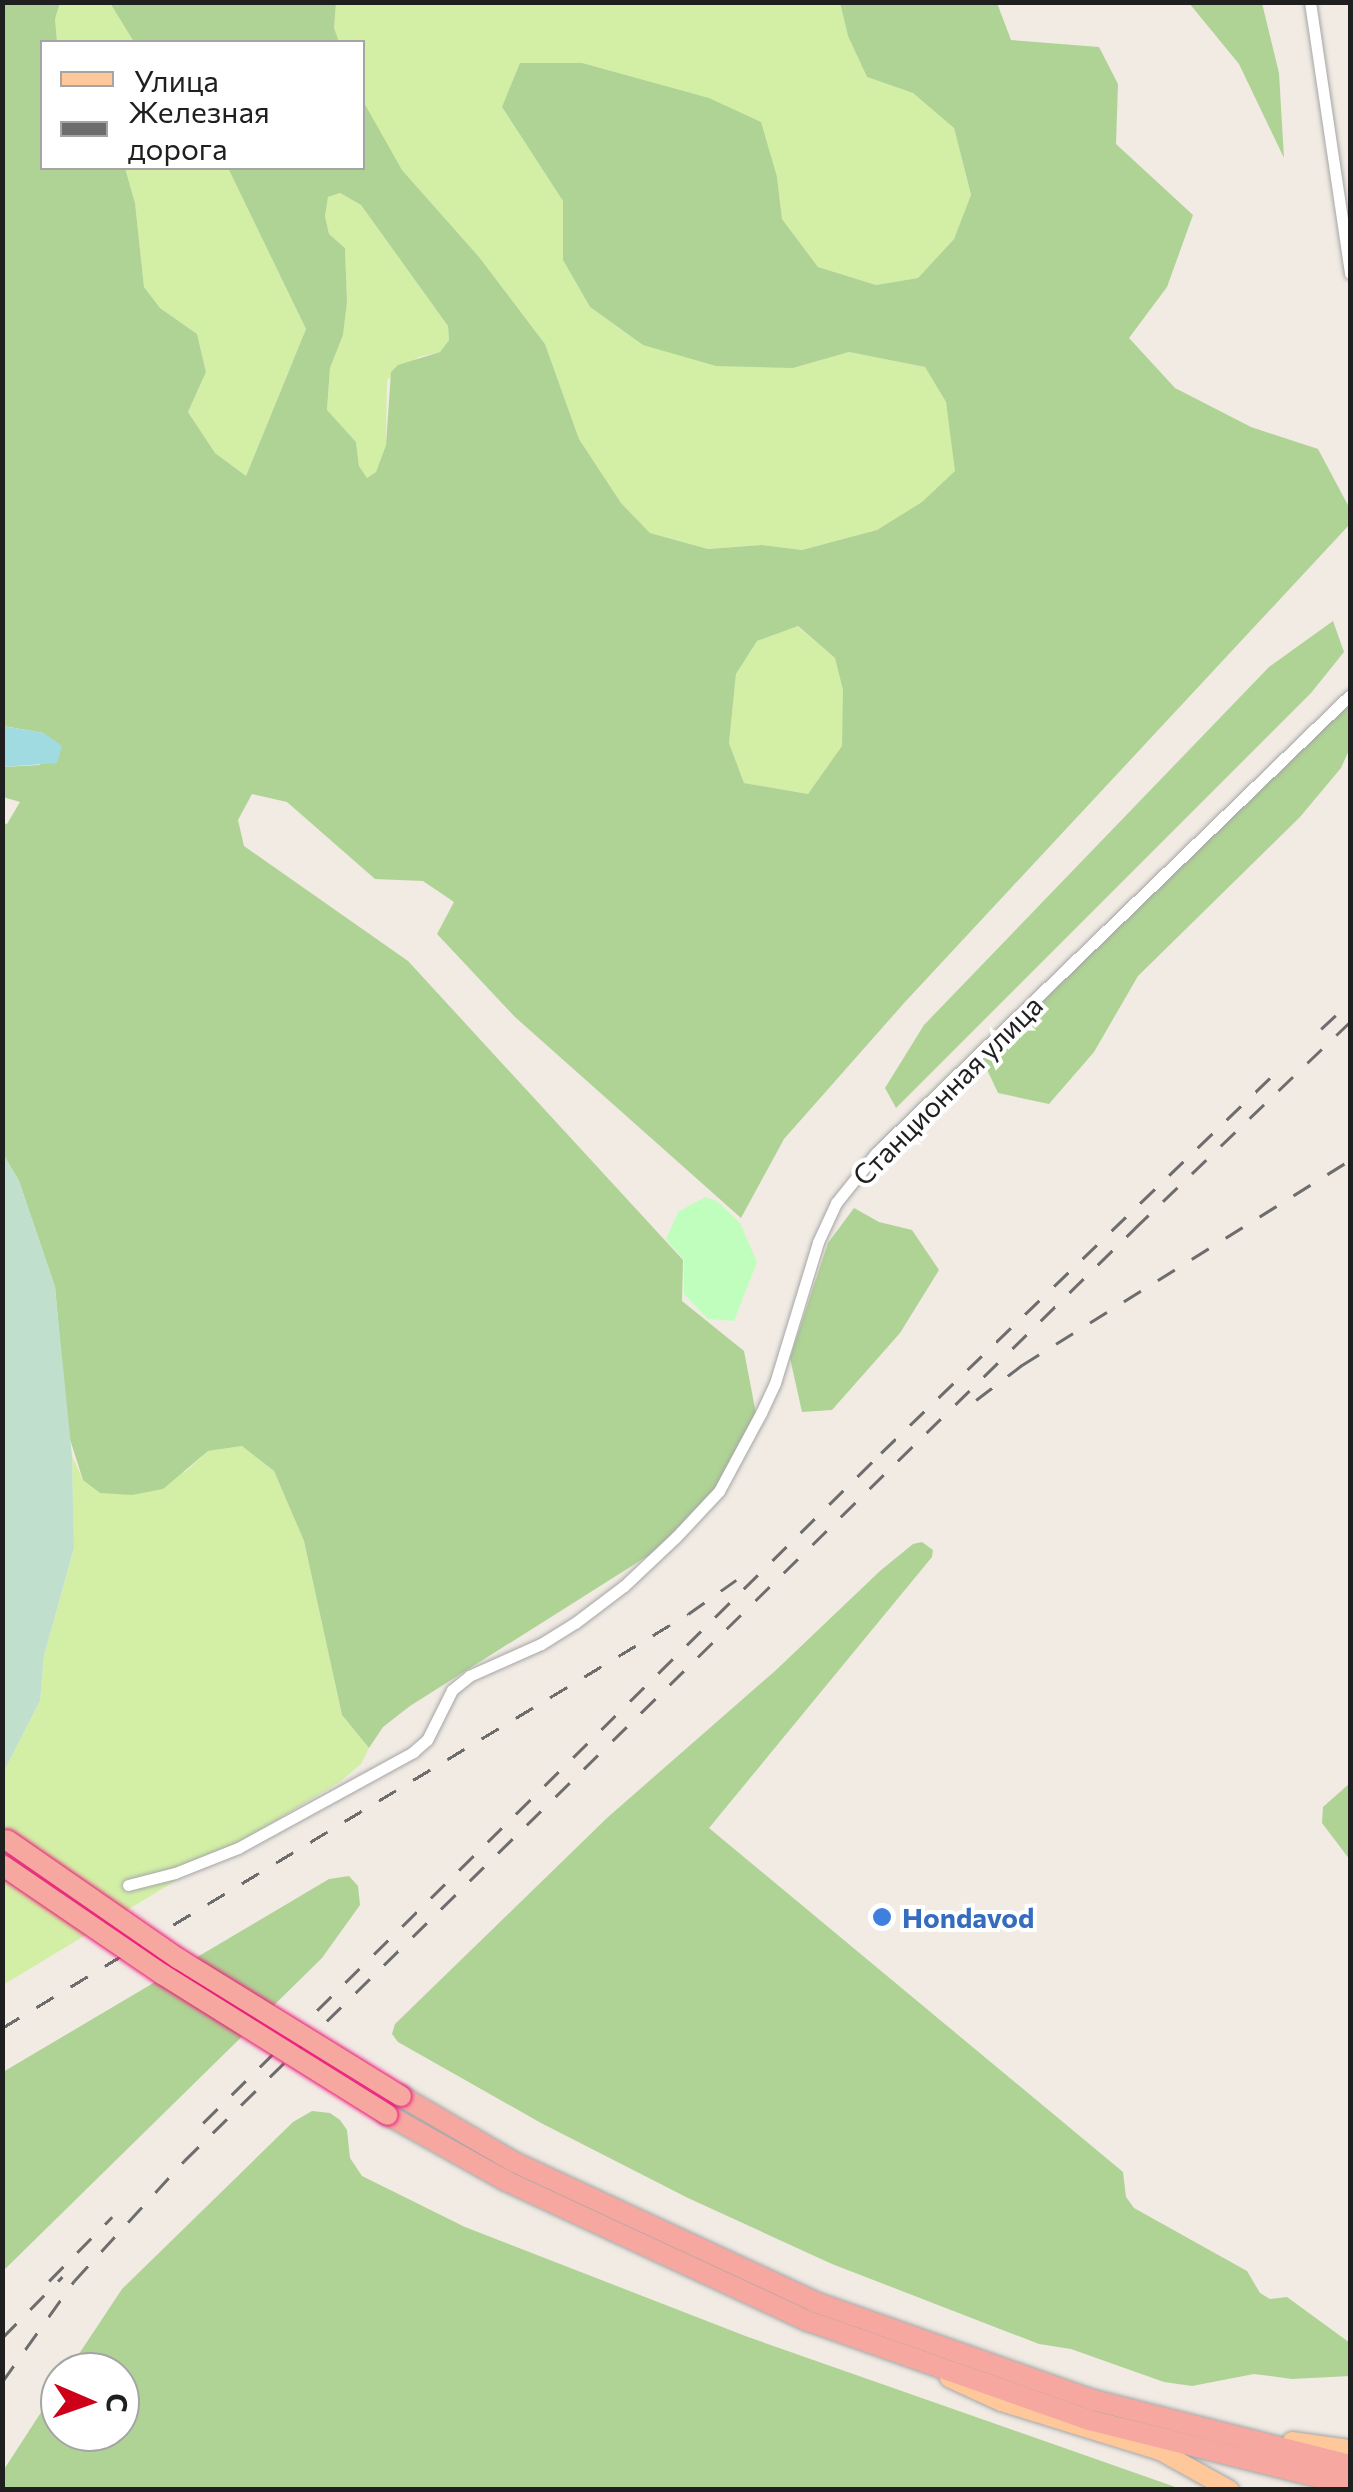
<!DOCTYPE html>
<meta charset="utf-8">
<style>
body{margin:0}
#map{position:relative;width:1353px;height:2492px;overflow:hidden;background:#f1ebe4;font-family:Commissioner,sans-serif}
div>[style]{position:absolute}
.grass>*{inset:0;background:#d3efa6}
.forest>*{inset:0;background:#afd395}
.wetland>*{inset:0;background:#c0e0cd}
.park>*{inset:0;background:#c0febe}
.water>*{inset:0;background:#a1dbe2}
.roads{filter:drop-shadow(0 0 2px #a6a6a6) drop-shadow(0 0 2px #a6a6a6)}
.minor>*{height:11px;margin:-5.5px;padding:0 5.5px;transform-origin:5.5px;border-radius:5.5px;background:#fff}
.primary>*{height:18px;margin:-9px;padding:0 9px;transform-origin:9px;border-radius:9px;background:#ffc89b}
.trunk>*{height:20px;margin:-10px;padding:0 10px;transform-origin:10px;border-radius:10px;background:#f6a7a0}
.rail>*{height:2.5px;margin-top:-1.25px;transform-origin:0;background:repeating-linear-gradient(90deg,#6d6d6d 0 20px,transparent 0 40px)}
.bridges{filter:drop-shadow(0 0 2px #ea1678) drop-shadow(0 0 2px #ea1678)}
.trunk-bridge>*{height:20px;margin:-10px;padding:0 10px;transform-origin:10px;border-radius:10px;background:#f6a7a0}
.dots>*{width:28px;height:28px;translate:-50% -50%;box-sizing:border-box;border:5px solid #fff;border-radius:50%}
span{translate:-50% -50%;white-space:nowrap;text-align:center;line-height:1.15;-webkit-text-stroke:8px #fff;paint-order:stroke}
.street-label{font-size:28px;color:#1f1f1f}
.shop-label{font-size:28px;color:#366cbe;font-weight:700}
.left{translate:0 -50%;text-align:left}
.frame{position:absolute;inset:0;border:5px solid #1f1f1f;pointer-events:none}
.legend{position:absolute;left:40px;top:40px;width:325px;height:130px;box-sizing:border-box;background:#fff;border:2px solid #a5a5a5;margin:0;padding:12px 18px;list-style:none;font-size:30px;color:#1f1f1f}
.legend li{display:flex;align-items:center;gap:20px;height:50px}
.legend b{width:50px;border:2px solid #a5a5a5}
.north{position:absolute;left:40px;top:2352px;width:100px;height:100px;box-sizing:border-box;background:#fff;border:2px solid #a5a5a5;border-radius:50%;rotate:92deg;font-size:28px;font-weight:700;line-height:40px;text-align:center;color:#1f1f1f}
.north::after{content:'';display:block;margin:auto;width:35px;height:45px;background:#ce0019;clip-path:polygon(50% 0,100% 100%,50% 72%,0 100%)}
</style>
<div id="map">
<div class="grass">
<div style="clip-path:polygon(60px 3px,110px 3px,134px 42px,57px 42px,55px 19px)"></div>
<div style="clip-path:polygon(336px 3px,840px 3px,848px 36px,867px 77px,913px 93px,954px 128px,971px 196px,954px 239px,918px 278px,876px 285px,818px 267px,782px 219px,777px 177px,502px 107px,563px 201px,563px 260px,590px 307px,643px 345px,793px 368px,849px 352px,925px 367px,946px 402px,956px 471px,922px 502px,877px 530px,802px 550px,762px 545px,708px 549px,650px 533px,621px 503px,579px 439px,545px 344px,479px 257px,402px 170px,373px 124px,363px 101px,362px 42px,339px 42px,334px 28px)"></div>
<div style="clip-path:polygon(125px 168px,228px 168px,306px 329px,246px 476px,215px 453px,188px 412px,206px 372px,197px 334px,160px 308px,144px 287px,135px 203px)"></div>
<div style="clip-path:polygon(340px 193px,361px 205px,448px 326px,449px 340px,440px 352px,419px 357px,387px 380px,386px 445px,376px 472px,367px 478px,359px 466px,356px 442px,327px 411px,330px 368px,343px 335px,347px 302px,345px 248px,329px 234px,325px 216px,328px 197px)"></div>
<div style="clip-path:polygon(797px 626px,835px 658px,844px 690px,842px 747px,808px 794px,744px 783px,729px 743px,736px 674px,757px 641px)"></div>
<div style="clip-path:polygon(242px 1446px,274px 1471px,304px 1541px,342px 1715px,369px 1748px,361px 1764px,341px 1781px,3px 1985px,3px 1773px,40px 1701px,44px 1656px,74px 1549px,72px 1456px,83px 1480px,185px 1472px,208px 1451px)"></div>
</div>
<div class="forest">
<div style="clip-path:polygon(evenodd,3px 3px,60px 3px,55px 19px,57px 42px,42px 42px,42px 168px,125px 168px,135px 203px,144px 287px,160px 308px,197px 334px,206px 372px,188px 412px,215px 453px,246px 476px,306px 329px,228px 168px,362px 168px,363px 101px,402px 170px,479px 257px,545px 344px,579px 439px,621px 503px,650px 533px,708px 549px,762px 545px,802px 550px,877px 530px,922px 502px,955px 471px,946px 402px,925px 367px,849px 352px,793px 368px,716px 366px,643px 345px,590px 307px,563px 260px,563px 201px,502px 107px,520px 63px,582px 63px,709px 98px,761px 122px,777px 177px,782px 219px,818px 267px,876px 285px,918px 278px,954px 239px,971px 195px,954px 128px,913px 93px,867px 77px,848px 36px,840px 3px,997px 3px,1011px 40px,1099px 47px,1118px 84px,1116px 144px,1193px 215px,1167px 287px,1129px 338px,1175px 388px,1251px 427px,1318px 449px,1350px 509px,1350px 524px,905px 1002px,784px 1139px,741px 1218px,515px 1017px,437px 934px,454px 902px,423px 881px,375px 879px,287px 802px,252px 794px,238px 820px,244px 846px,408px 961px,683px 1260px,682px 1301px,744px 1351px,758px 1424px,723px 1483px,665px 1545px,410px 1706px,383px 1727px,369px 1748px,342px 1715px,304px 1541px,274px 1471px,242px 1446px,208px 1451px,163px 1489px,132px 1495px,100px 1493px,83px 1480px,68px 1433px,55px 1287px,19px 1181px,3px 1154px,3px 823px,7px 824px,20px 802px,3px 797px,3px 767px,40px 765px,44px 733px,3px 726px,3px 3px,340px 193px,361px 205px,448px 326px,449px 340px,440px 352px,398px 365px,391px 372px,386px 445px,376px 472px,367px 478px,359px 466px,356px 442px,327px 410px,330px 368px,343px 335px,347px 302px,345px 248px,329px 234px,325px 216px,328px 197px,340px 193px,3px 3px,798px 626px,835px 658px,843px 690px,842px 746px,808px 794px,744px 783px,729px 743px,736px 674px,757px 641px,798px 626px)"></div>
<div style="clip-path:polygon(110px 3px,336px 3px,334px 28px,339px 42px,134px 42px)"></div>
<div style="clip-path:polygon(1189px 3px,1262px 3px,1279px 73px,1284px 158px,1239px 64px)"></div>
<div style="clip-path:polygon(1333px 621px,1344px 652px,1311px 693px,896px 1108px,885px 1088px,924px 1025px,1269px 667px)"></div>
<div style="clip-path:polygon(1350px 696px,1350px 748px,1341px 768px,1300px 817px,1138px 976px,1094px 1052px,1049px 1104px,998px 1093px,983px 1061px)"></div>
<div style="clip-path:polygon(854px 1208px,879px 1222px,912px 1230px,939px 1270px,900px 1333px,832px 1410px,802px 1412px,790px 1358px,828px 1243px)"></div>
<div style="clip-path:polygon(922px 1542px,933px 1550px,932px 1557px,709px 1828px,1123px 2172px,1126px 2197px,1134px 2208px,1247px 2271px,1260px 2293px,1270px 2299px,1287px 2297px,1350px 2343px,1350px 2376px,1292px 2379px,1254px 2374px,1192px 2386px,1164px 2382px,1071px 2349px,1039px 2344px,832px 2264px,688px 2198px,541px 2123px,398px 2042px,392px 2034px,395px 2024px,608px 1817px,775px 1671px,880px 1571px,913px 1544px)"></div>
<div style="clip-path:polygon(1350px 1783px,1350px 1860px,1322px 1823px,1323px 1807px)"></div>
<div style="clip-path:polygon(349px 1876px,358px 1886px,360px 1905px,322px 1958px,3px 2271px,3px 2072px,329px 1879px)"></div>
<div style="clip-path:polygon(312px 2111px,330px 2113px,340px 2120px,347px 2130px,350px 2158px,362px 2176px,465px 2227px,748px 2337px,1181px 2489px,3px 2489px,3px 2471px,60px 2383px,60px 2432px,120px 2432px,120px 2372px,67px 2372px,122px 2289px,293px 2122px)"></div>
</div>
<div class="wetland">
<div style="clip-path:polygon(3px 1154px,19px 1181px,55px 1287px,72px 1456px,74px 1548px,44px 1656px,40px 1701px,3px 1773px)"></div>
</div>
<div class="park">
<div style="clip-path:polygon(705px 1197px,717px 1201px,740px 1223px,757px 1262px,734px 1321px,708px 1319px,684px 1294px,684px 1260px,666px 1239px,678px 1212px)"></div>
</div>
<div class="water">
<div style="clip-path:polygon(2px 726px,44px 733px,62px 746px,57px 763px,3px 767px)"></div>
</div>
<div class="roads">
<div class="minor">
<div style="left:1310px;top:2px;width:274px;rotate:81.6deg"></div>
<div style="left:128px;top:1885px;width:49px;rotate:-14.3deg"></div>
<div style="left:175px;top:1873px;width:68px;rotate:-21.6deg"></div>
<div style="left:238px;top:1848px;width:200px;rotate:-28.7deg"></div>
<div style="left:413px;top:1752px;width:18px;rotate:-41deg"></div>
<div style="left:427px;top:1740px;width:56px;rotate:-63.4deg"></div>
<div style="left:452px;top:1690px;width:22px;rotate:-39deg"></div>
<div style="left:469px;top:1676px;width:79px;rotate:-24deg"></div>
<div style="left:541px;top:1644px;width:40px;rotate:-32deg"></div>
<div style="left:575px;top:1623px;width:61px;rotate:-37.1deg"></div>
<div style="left:624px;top:1586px;width:71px;rotate:-43.3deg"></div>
<div style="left:676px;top:1537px;width:63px;rotate:-46.9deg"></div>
<div style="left:719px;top:1491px;width:89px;rotate:-61.7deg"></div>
<div style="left:761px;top:1413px;width:33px;rotate:-65deg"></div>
<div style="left:775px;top:1383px;width:147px;rotate:-73deg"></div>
<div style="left:818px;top:1242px;width:43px;rotate:-65.2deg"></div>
<div style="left:836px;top:1203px;width:64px;rotate:-51.3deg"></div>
<div style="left:876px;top:1153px;width:659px;rotate:-44.02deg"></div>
</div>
<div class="primary">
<div style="left:949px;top:2378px;width:57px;rotate:24.8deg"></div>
<div style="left:1001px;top:2402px;width:166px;rotate:17.1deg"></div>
<div style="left:1160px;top:2451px;width:80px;rotate:29.1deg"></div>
<div style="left:1292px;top:2441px;width:59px;rotate:7.9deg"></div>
</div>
<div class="trunk">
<div style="left:401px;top:2096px;width:131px;rotate:30.3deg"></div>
<div style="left:514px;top:2162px;width:332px;rotate:24.9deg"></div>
<div style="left:815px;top:2302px;width:295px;rotate:19.4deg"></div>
<div style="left:1093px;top:2400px;width:265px;rotate:14.2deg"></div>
<div style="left:388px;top:2115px;width:135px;rotate:29.2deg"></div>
<div style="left:506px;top:2181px;width:333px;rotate:24.9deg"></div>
<div style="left:808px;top:2321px;width:298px;rotate:19.4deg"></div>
<div style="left:1089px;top:2420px;width:269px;rotate:14deg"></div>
</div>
</div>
<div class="rail">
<div style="left:1321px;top:1029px;width:40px;rotate:-43deg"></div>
<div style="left:976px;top:1400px;width:58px;rotate:-37.3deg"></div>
<div style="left:1022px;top:1365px;width:387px;rotate:-32deg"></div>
<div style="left:2px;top:2028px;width:801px;rotate:-31.11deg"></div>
<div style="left:688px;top:1614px;width:59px;rotate:-35.3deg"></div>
<div style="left:203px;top:2123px;width:953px;rotate:-44.66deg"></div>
<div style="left:881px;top:1453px;width:546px;rotate:-43.96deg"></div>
<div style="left:49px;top:2281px;width:90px;rotate:-45.5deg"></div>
<div style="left:2px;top:2338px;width:86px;rotate:-45.5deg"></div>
<div style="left:2px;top:2382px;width:124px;rotate:-54.5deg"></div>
<div style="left:74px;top:2281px;width:163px;rotate:-47.5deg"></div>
<div style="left:184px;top:2161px;width:1331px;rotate:-44.45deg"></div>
<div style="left:1134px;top:1229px;width:299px;rotate:-43.8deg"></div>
</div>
<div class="bridges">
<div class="trunk-bridge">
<div style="left:7px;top:1840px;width:209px;rotate:34.7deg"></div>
<div style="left:179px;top:1959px;width:261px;rotate:31.7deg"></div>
<div style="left:2px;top:1865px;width:194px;rotate:34.3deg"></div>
<div style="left:162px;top:1974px;width:266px;rotate:32deg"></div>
</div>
</div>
<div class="dots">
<div style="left:882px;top:1917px;background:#3f7fe0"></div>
</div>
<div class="street-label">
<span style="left:947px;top:1090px;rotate:-45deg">Станционная улица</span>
</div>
<div class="shop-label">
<span class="left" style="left:902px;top:1917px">Hondavod</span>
</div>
<div class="frame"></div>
<ul class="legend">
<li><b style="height:12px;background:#ffc89b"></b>Улица</li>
<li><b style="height:12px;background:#6d6d6d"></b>Железная дорога</li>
</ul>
<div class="north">С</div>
</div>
